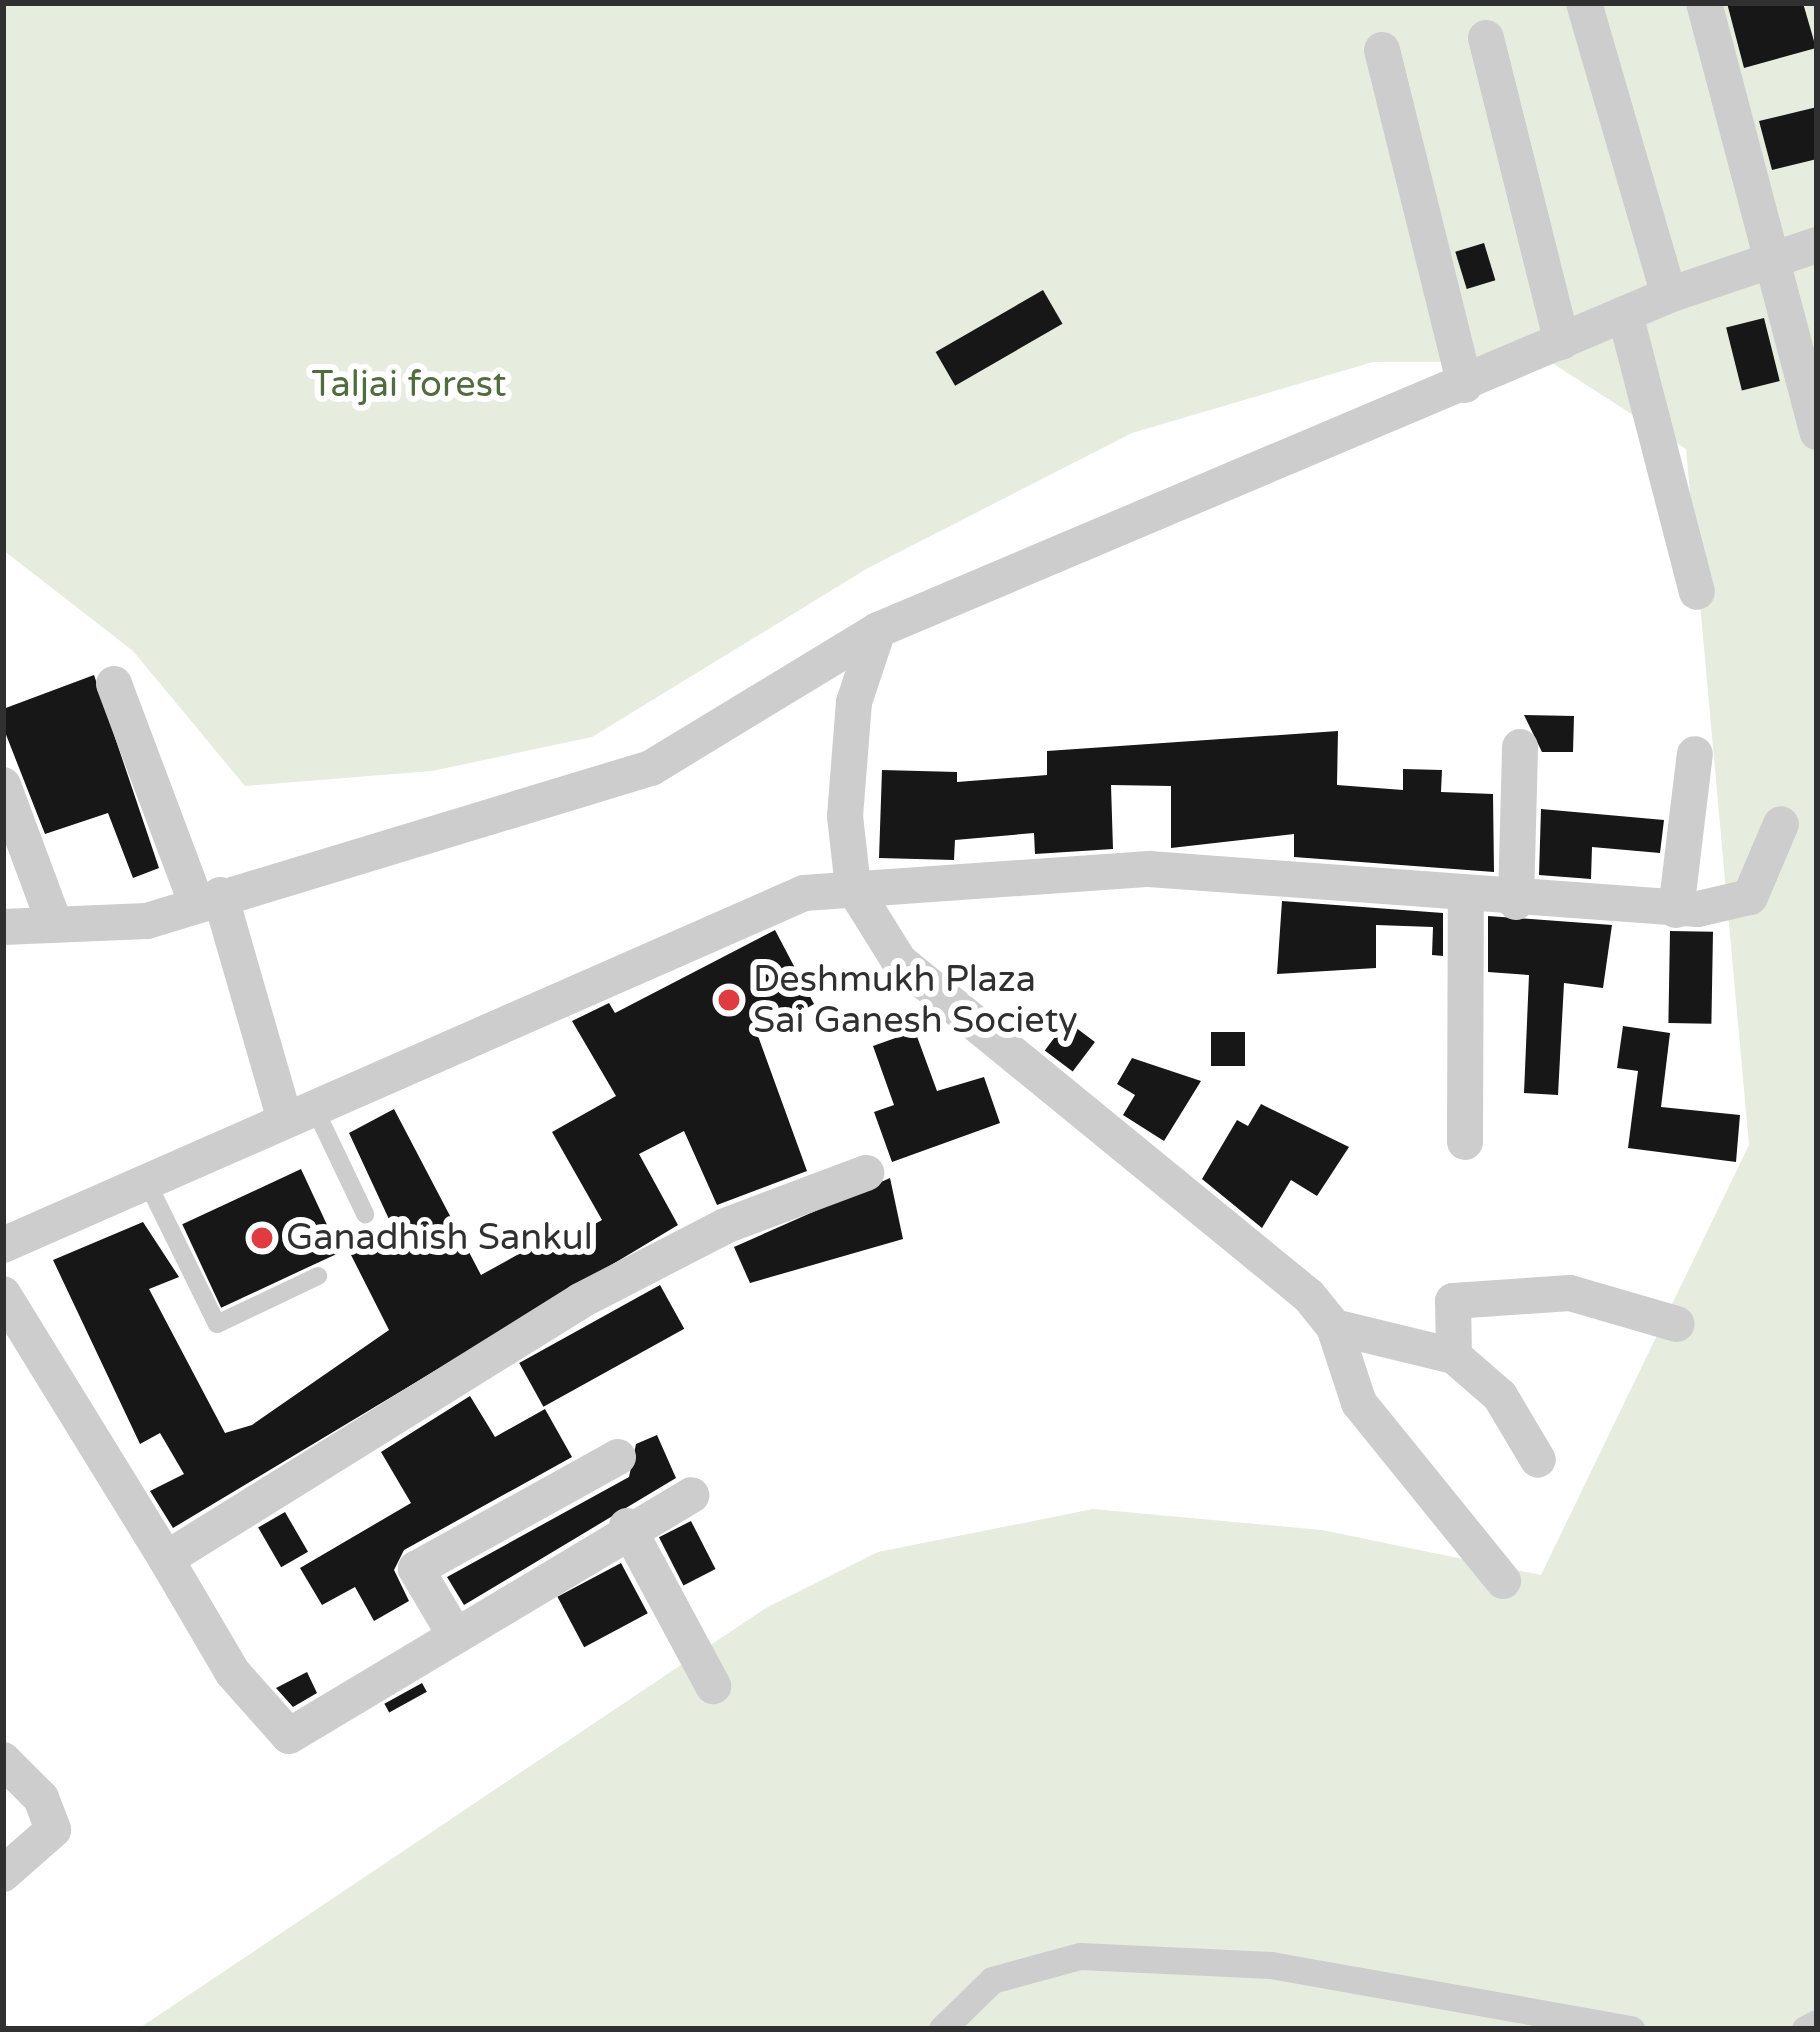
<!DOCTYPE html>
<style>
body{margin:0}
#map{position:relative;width:1820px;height:2032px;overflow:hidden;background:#fff;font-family:"Varela Round",sans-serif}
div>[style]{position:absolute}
.green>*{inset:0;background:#e6eddf}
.building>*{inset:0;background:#171717;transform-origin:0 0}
.service>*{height:18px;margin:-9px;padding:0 9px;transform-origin:9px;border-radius:9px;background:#cdcdcd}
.pedestrian>*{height:27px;margin:-13.5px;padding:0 13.5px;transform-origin:13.5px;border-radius:13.5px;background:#cdcdcd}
.minor>*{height:36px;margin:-18px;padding:0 18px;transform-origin:18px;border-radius:18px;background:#cdcdcd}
.dots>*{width:33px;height:33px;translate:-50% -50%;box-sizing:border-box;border:6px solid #fff;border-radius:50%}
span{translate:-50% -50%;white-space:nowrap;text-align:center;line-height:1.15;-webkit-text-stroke:12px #fff;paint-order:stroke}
.park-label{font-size:36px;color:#526b3f}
.poi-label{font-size:36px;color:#303030}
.left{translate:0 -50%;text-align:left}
.frame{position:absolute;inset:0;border:6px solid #303030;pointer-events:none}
</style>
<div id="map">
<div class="green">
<div style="clip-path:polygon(3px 3px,1817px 3px,1817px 2029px,138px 2029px,766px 1608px,878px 1552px,1093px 1509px,1322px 1530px,1541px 1575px,1749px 1145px,1686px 449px,1549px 361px,1373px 362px,1132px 433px,868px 568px,592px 737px,432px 771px,245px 786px,133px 651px,3px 550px)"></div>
</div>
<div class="building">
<div style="clip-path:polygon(1727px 3px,1803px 3px,1816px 48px,1744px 68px)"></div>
<div style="clip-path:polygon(1817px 107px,1817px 159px,1772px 170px,1759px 121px)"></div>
<div style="left:1484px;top:243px;width:39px;height:30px;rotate:73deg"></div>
<div style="left:1043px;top:290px;width:39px;height:124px;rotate:60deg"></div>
<div style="left:1764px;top:318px;width:65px;height:39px;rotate:76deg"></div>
<div style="clip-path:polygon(94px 675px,159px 868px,133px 878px,108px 813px,45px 834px,3px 727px,3px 709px)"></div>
<div style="clip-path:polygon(1524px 715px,1574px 716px,1573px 752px,1542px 752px)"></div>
<div style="clip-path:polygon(1338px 731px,1337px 785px,1403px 790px,1403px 769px,1442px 770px,1441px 792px,1493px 794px,1494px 872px,1294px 857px,1294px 834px,1171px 848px,1171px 786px,1111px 785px,1113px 849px,1035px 854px,1034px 833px,955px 840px,954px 860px,879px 858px,882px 770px,957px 772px,957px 782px,1047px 775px,1047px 751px)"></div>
<div style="clip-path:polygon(1541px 809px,1664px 820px,1660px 853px,1592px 847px,1591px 879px,1539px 875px)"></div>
<div style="clip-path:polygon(1282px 901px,1443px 913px,1443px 956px,1432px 955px,1433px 927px,1376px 925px,1376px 968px,1277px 974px)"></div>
<div style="clip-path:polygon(1488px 916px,1612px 925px,1603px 988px,1564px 983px,1558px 1095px,1524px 1093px,1529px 975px,1488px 972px)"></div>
<div style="clip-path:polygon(775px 930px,814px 1004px,758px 1036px,807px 1171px,717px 1205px,684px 1131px,639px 1154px,678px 1225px,173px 1528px,150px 1491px,184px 1474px,160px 1433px,140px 1444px,53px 1260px,143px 1222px,179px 1277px,149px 1289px,225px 1433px,252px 1425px,389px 1330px,350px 1253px,394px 1230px,349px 1133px,394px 1109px,481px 1275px,555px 1234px,560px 1243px,602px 1220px,552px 1132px,616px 1096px,572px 1021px,609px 1003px,615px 1013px)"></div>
<div style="left:1670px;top:931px;width:43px;height:92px;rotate:1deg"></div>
<div style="left:1067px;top:1021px;width:35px;height:37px;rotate:37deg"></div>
<div style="clip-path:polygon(1623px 1026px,1670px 1033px,1661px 1107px,1740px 1115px,1736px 1162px,1628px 1148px,1638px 1071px,1617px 1068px)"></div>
<div style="clip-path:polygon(915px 1031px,937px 1091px,984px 1077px,1000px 1123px,892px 1162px,874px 1112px,894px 1105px,873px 1046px)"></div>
<div style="left:1211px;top:1032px;width:34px;height:34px"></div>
<div style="clip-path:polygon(1132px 1058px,1201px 1081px,1164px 1141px,1123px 1115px,1135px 1095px,1117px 1084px)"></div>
<div style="clip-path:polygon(1261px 1104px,1349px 1147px,1317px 1196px,1291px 1180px,1262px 1228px,1202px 1179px,1237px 1120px,1248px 1126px)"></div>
<div style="left:301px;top:1169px;width:92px;height:131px;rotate:65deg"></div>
<div style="clip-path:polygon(890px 1178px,903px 1239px,750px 1283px,734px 1247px)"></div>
<div style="left:660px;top:1285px;width:50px;height:161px;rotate:61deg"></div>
<div style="clip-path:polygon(470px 1396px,495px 1437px,545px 1409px,572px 1457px,404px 1550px,394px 1570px,409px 1601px,374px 1621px,355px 1587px,322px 1605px,300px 1568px,411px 1503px,381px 1452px)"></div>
<div style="clip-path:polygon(657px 1435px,676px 1478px,464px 1605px,447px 1577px,629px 1477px,636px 1444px)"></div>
<div style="left:285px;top:1512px;width:46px;height:31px;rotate:60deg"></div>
<div style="left:691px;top:1521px;width:54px;height:36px;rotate:63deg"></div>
<div style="left:621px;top:1563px;width:57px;height:72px;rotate:62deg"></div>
<div style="clip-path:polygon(307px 1672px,317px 1693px,293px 1707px,276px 1688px)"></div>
<div style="left:422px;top:1683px;width:10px;height:43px;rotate:61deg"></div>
</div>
<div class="service">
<div style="left:314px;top:1107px;width:119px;rotate:64.5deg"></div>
<div style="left:147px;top:1182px;width:158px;rotate:63.8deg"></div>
<div style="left:217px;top:1324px;width:112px;rotate:-25.4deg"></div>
</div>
<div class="pedestrian">
<div style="left:942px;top:2029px;width:70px;rotate:-44.4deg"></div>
<div style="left:992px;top:1980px;width:91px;rotate:-15.3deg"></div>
<div style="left:1080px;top:1956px;width:191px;rotate:2.7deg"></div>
<div style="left:1271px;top:1965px;width:366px;rotate:10.1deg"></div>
<div style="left:1805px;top:2029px;width:13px;rotate:-27deg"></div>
</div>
<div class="minor">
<div style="left:1584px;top:3px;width:304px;rotate:73.8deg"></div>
<div style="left:1704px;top:3px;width:444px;rotate:75.2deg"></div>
<div style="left:1486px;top:38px;width:313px;rotate:76deg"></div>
<div style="left:1382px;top:50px;width:345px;rotate:76.1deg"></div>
<div style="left:1625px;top:314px;width:287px;rotate:75.5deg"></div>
<div style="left:878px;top:630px;width:76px;rotate:108.4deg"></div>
<div style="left:854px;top:702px;width:114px;rotate:94.5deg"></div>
<div style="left:845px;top:816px;width:71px;rotate:83.6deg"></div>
<div style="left:853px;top:887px;width:87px;rotate:58.1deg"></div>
<div style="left:899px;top:961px;width:529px;rotate:39.25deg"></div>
<div style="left:1309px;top:1296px;width:40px;rotate:51deg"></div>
<div style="left:1334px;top:1327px;width:80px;rotate:71.8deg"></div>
<div style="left:1359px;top:1403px;width:229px;rotate:51deg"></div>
<div style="left:114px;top:684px;width:233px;rotate:69.4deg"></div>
<div style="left:3px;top:785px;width:149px;rotate:69.6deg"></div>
<div style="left:220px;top:895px;width:234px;rotate:73.9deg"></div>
<div style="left:1516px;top:902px;width:155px;rotate:-88.5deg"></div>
<div style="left:1676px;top:910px;width:157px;rotate:-83.1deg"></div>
<div style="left:3px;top:927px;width:144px;rotate:-2.4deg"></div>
<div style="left:147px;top:921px;width:527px;rotate:-16.89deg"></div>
<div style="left:651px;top:768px;width:266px;rotate:-31.3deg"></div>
<div style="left:878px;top:630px;width:859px;rotate:-22.95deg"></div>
<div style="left:1669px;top:295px;width:156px;rotate:-18.7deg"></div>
<div style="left:1465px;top:1142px;width:245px;rotate:-89.8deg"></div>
<div style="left:3px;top:1245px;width:875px;rotate:-23.72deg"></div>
<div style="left:804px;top:893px;width:346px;rotate:-4deg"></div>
<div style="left:1149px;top:869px;width:550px;rotate:4.17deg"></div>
<div style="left:1698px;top:909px;width:53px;rotate:-13deg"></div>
<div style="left:1750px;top:897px;width:79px;rotate:-67deg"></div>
<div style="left:3px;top:1294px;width:311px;rotate:58.4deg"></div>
<div style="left:166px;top:1559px;width:488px;rotate:-31.9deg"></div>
<div style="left:580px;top:1301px;width:163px;rotate:-27.3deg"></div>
<div style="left:725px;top:1226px;width:151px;rotate:-20.6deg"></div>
<div style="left:1334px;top:1327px;width:123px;rotate:13.6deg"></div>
<div style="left:1454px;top:1356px;width:61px;rotate:41deg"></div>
<div style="left:1500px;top:1396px;width:74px;rotate:59.3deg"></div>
<div style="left:1454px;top:1356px;width:55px;rotate:-91deg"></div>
<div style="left:1453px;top:1301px;width:117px;rotate:-3.9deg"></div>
<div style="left:1570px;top:1293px;width:111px;rotate:16.2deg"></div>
<div style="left:627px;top:1526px;width:182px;rotate:61.7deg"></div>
<div style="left:166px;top:1559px;width:132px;rotate:59.6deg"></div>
<div style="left:233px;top:1673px;width:84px;rotate:48.4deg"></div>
<div style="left:289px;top:1736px;width:469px;rotate:-30.9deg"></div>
<div style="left:455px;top:1635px;width:77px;rotate:-120.6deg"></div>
<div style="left:416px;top:1569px;width:231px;rotate:-29deg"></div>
<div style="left:3px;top:1760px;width:54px;rotate:45deg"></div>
<div style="left:41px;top:1798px;width:34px;rotate:69deg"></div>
<div style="left:53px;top:1830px;width:67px;rotate:138.7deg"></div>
</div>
<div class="dots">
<div style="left:729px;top:1000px;background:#df3b40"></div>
<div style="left:262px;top:1238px;background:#df3b40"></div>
</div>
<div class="park-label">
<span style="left:409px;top:385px">Taljai forest</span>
</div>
<div class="poi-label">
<span class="left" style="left:753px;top:1000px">Deshmukh Plaza<br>Sai Ganesh Society</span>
<span class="left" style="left:286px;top:1238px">Ganadhish Sankul</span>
</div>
<div class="frame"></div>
</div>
